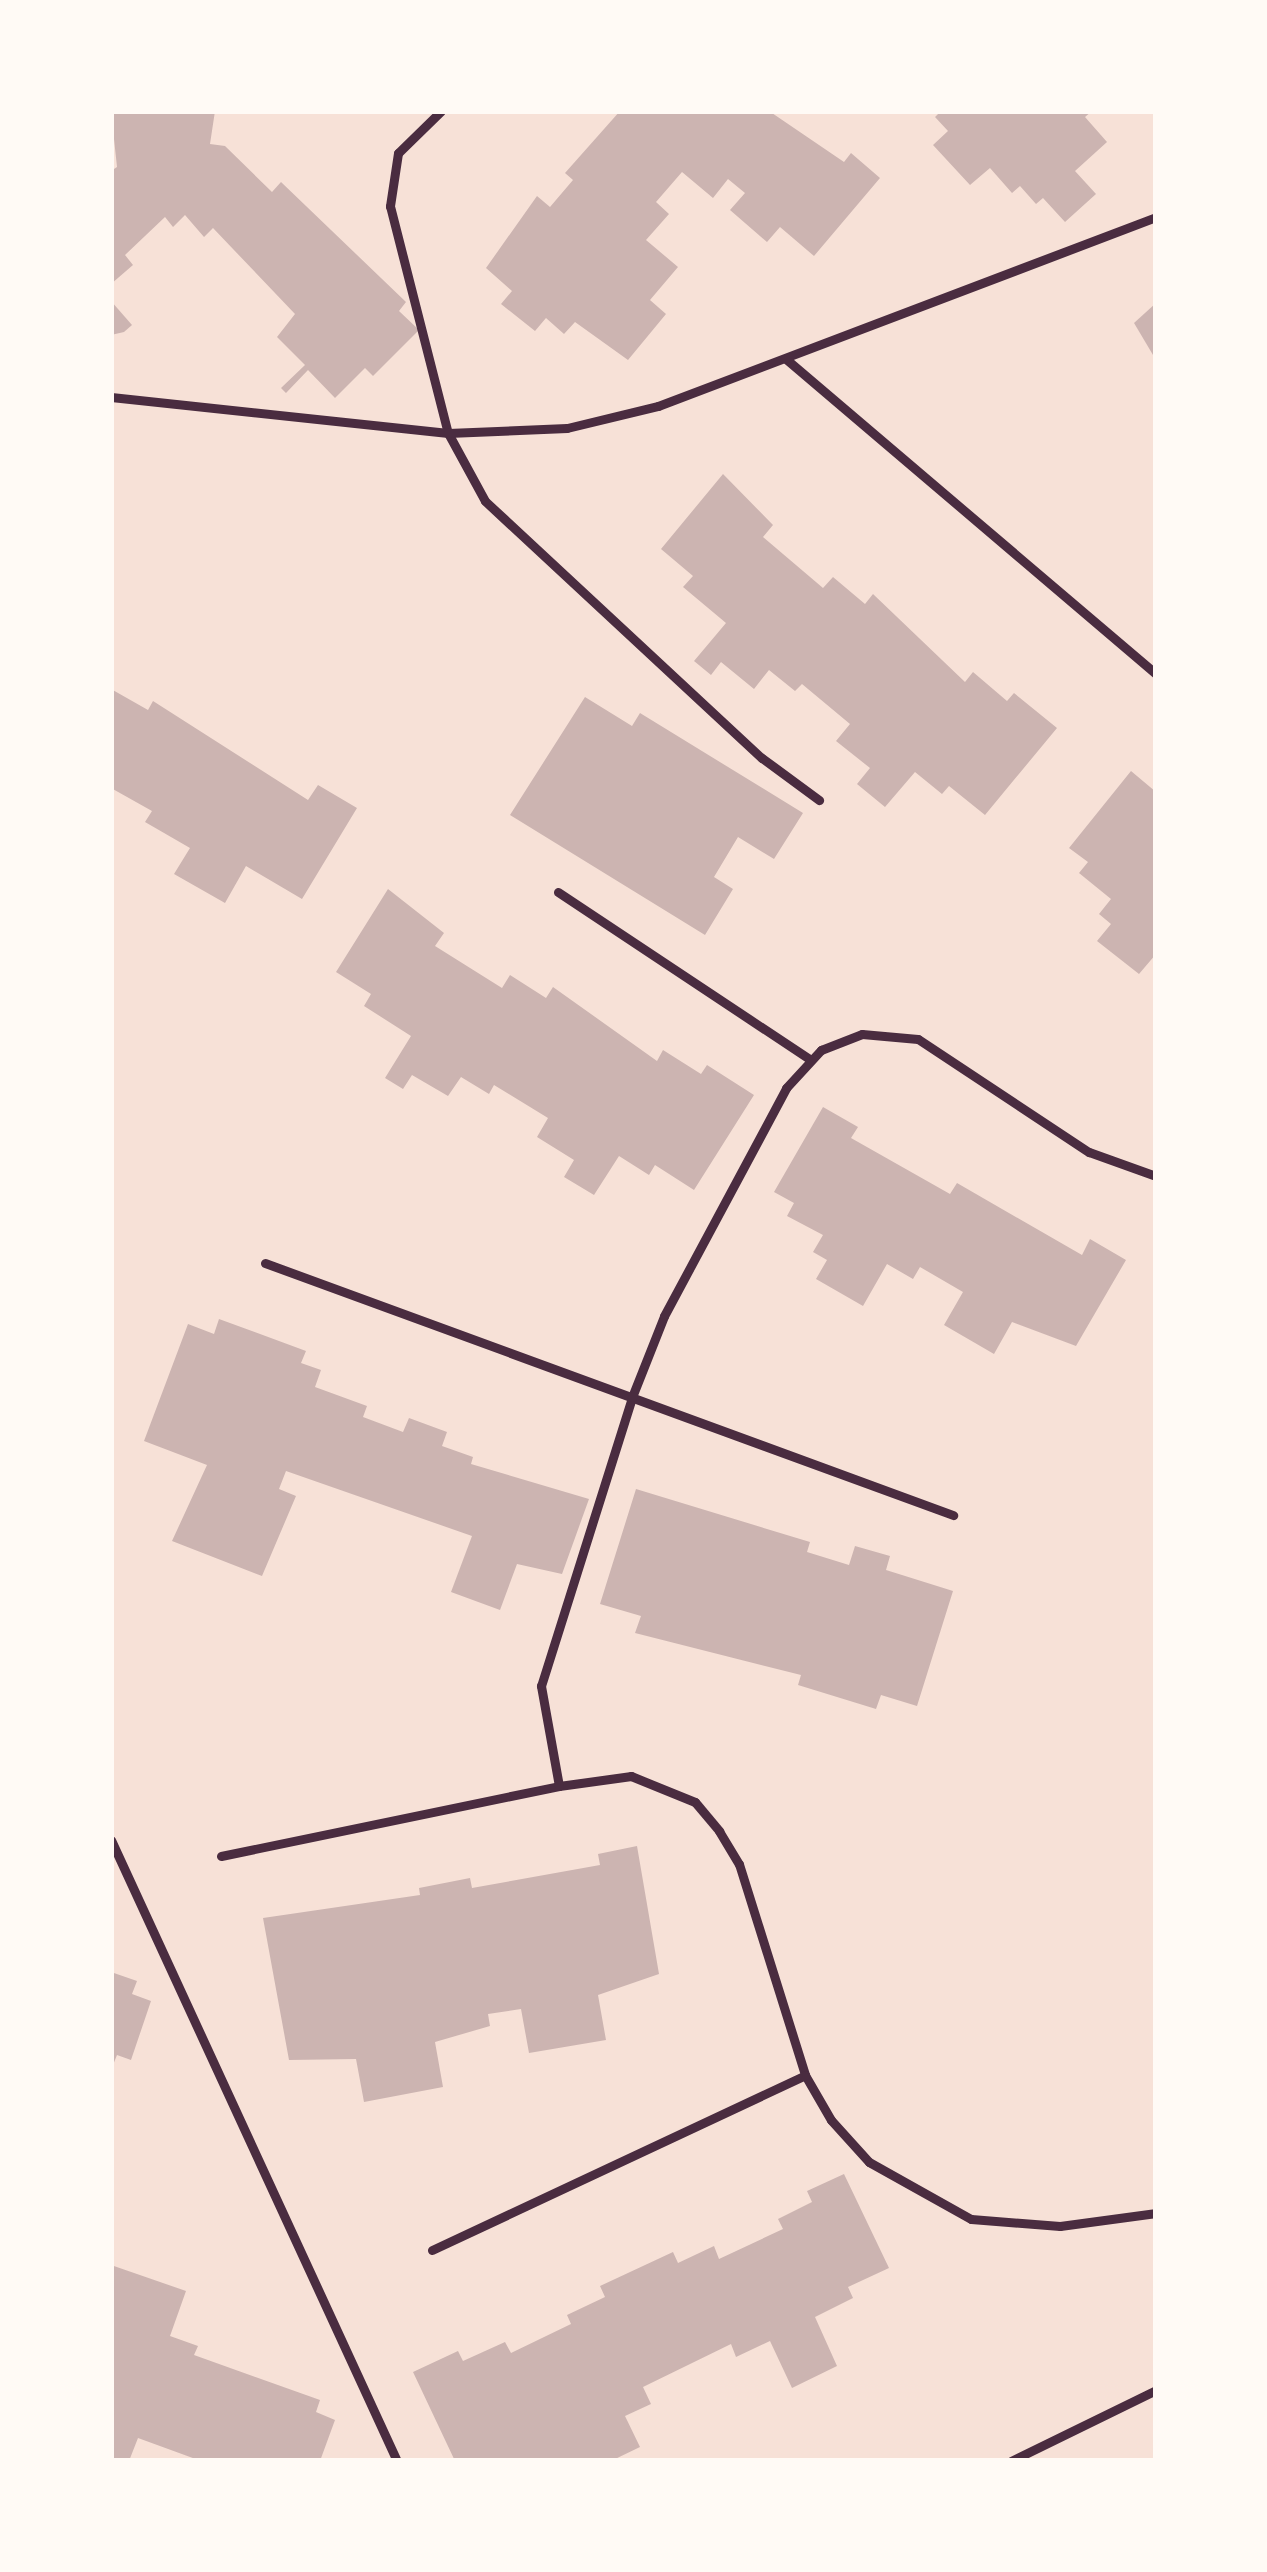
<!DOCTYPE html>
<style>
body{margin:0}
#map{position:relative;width:1267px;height:2572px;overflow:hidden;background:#f7e1d7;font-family:"PT Serif",serif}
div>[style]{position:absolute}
.building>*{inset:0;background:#ccb4b1}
.service>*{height:9px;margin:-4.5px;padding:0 4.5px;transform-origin:4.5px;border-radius:4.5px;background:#4a2c40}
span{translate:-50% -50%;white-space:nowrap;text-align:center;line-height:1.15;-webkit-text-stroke:12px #fffaf5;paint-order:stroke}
.frame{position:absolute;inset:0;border:114px solid #fffaf5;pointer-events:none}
</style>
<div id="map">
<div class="building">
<div style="clip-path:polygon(111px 111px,215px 111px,210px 144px,225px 146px,272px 192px,281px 182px,406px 302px,399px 311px,419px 330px,373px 376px,365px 368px,335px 398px,308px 370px,286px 393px,281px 388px,305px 365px,277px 337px,295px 314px,213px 228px,204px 237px,185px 215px,173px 227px,165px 217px,125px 255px,133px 265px,111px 284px,111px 171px,117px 167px)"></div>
<div style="clip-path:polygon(620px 111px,769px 111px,844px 162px,851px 153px,880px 178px,814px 256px,780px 227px,767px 242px,730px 210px,745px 193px,728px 179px,713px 198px,682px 172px,656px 202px,669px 214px,646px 240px,678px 267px,650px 300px,666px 314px,628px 360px,575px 322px,564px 334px,546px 318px,535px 331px,501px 304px,512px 291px,486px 268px,537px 196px,550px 207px,573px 180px,565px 173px)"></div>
<div style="clip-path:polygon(941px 111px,1092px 111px,1085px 117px,1107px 142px,1075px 171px,1096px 194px,1065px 222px,1043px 198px,1036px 204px,1020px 186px,1012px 193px,990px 168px,970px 185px,933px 145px,948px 131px,935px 117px)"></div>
<div style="clip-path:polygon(111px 301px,132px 325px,124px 332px,111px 335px)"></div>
<div style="clip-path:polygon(1156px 303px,1156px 360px,1134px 323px)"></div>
<div style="clip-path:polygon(723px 474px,773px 525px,763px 537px,823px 588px,833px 577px,865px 604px,873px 594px,965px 682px,973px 672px,1007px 701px,1014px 693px,1057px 728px,985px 815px,949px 786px,942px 794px,915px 772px,885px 807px,857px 784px,870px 768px,836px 741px,850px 724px,802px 684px,795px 691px,769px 670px,754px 689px,721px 662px,711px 675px,694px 661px,726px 623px,683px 587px,693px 576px,661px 549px)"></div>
<div style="clip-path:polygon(111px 689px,148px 710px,153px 701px,308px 800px,318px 785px,357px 808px,302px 899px,246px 866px,225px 903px,174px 874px,190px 848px,145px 822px,152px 811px,111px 788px)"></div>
<div style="clip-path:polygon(585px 697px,632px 726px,640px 713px,803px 813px,774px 859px,738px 837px,714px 877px,733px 889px,705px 935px,510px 815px)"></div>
<div style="clip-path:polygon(1131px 771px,1156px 792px,1156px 954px,1139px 974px,1097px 941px,1111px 924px,1099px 914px,1111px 899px,1079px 873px,1088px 862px,1069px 848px)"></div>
<div style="clip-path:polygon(388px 889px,444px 933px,435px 946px,502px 988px,510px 975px,546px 998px,553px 987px,657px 1061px,663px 1050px,701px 1074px,707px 1065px,754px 1095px,694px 1190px,655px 1165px,649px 1175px,619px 1156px,594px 1195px,564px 1177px,574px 1160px,537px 1137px,548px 1118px,494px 1085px,489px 1094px,461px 1077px,448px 1096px,412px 1075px,403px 1089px,385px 1078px,411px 1036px,364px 1006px,371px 994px,336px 972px)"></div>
<div style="clip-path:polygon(823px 1107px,858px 1127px,851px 1138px,950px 1194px,957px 1183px,1082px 1255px,1090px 1239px,1126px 1260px,1076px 1346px,1012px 1322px,994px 1354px,944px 1325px,963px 1292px,920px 1267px,913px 1279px,887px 1264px,863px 1306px,816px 1279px,827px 1260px,813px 1252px,823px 1235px,787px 1216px,794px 1203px,774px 1192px)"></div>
<div style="clip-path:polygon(219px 1319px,306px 1351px,301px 1363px,321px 1370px,315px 1387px,367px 1406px,363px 1417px,403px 1432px,409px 1418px,447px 1432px,442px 1446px,473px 1457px,471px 1464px,589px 1499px,562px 1574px,517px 1564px,500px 1610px,451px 1592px,472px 1536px,286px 1471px,279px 1489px,296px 1496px,262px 1576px,172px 1541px,207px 1465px,144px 1441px,188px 1324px,214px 1334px)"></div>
<div style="clip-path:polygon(636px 1489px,810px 1542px,807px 1552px,849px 1565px,855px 1546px,890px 1556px,886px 1570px,953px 1591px,917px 1706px,881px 1695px,876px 1709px,798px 1685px,801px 1675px,635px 1633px,641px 1616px,600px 1604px)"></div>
<div style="clip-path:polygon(637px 1846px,659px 1974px,598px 1995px,606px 2040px,529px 2053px,521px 2009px,488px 2014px,490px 2026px,435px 2042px,443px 2087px,364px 2102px,356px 2059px,289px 2060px,263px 1918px,420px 1895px,419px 1888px,470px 1878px,472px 1888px,600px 1865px,598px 1854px)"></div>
<div style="clip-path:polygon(111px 1972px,137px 1981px,132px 1994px,151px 2001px,131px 2060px,117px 2055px,111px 2070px)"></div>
<div style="clip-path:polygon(844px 2174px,889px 2268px,848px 2287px,853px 2298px,815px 2317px,837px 2366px,792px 2388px,770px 2341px,736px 2357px,731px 2344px,643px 2387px,651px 2404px,625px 2416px,640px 2447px,611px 2461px,455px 2461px,413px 2372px,458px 2351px,463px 2361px,505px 2342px,511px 2353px,571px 2324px,567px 2315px,605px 2297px,600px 2286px,673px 2252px,678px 2263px,714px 2246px,719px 2259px,783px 2229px,778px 2219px,812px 2202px,807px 2191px)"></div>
<div style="clip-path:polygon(111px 2265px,186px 2291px,170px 2336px,198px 2346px,194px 2355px,320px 2400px,316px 2412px,335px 2420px,320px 2461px,201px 2461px,138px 2438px,129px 2461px,111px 2461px)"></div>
</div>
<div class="service">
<div style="left:441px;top:111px;width:60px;rotate:135.7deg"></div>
<div style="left:398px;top:153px;width:54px;rotate:98.6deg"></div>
<div style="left:390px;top:206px;width:234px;rotate:75.7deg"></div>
<div style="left:448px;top:433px;width:77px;rotate:61.4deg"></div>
<div style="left:485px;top:501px;width:378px;rotate:42.9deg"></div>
<div style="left:762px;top:758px;width:71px;rotate:36.4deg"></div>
<div style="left:786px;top:359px;width:486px;rotate:40.4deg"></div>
<div style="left:111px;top:397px;width:339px;rotate:6.1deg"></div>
<div style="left:448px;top:433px;width:119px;rotate:-2.4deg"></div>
<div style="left:567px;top:428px;width:94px;rotate:-13.6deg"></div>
<div style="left:658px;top:406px;width:533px;rotate:-20.78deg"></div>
<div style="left:558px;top:892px;width:301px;rotate:33.6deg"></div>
<div style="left:265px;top:1263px;width:733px;rotate:20.12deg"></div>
<div style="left:559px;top:1786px;width:73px;rotate:-7.9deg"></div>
<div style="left:631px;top:1776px;width:69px;rotate:22.1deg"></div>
<div style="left:695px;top:1802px;width:38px;rotate:50deg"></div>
<div style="left:719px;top:1831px;width:39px;rotate:59deg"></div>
<div style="left:739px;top:1864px;width:221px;rotate:72.6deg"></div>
<div style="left:805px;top:2075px;width:52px;rotate:60deg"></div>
<div style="left:831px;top:2120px;width:57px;rotate:47.9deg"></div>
<div style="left:869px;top:2162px;width:117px;rotate:29.2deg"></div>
<div style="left:971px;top:2219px;width:89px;rotate:4.5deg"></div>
<div style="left:1060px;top:2226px;width:97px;rotate:-7.7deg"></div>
<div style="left:111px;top:1840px;width:684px;rotate:65.27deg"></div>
<div style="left:221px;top:1856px;width:345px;rotate:-11.7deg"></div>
<div style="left:559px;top:1786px;width:102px;rotate:-100.2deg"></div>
<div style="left:541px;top:1686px;width:303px;rotate:-72.5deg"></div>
<div style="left:632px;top:1397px;width:87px;rotate:-68.4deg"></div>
<div style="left:664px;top:1316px;width:259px;rotate:-61.8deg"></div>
<div style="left:786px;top:1088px;width:52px;rotate:-47.4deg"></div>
<div style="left:821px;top:1050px;width:44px;rotate:-21.3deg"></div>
<div style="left:862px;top:1034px;width:56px;rotate:5.1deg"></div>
<div style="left:918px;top:1039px;width:205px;rotate:33.5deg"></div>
<div style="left:1089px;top:1152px;width:71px;rotate:19.7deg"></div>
<div style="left:432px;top:2250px;width:412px;rotate:-25.1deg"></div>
<div style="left:1011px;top:2461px;width:161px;rotate:-26.1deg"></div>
</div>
<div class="frame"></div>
</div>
